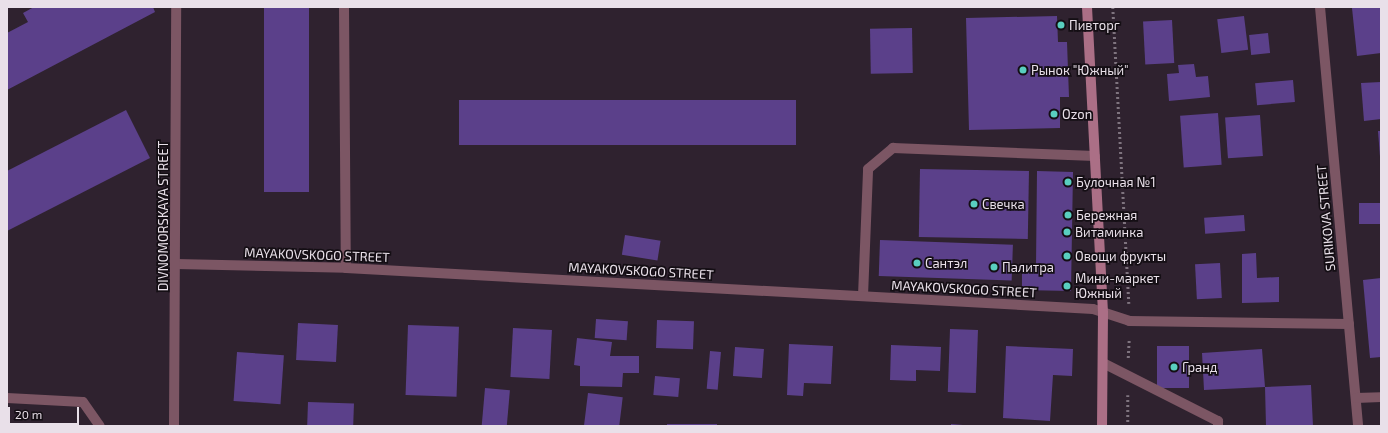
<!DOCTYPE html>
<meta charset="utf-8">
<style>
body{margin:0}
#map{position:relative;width:1388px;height:433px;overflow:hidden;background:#2f222f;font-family:"Exo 2",sans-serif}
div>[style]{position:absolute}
.building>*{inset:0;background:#5b408a;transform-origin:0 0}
.path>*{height:2.5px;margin-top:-1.25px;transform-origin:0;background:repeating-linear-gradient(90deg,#7f747f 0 2px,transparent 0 5px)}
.lane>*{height:10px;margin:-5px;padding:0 5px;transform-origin:5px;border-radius:5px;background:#7c5664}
.street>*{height:10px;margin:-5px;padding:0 5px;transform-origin:5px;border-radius:5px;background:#7c5664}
.secondary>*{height:10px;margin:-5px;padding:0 5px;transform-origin:5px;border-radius:5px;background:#ab6f86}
.dots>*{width:11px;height:11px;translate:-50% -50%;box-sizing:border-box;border:2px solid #140e14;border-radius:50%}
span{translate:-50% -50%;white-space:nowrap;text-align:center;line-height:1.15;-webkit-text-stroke:3.5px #140e14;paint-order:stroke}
.poi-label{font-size:13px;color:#e9e0e9}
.left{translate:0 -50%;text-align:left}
.street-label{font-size:13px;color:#e9e0e9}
.frame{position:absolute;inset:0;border:8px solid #e9e0e9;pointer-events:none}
.scale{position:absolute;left:8px;top:407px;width:71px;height:18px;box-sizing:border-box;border:2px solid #e9e0e9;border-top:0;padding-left:5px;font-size:12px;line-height:14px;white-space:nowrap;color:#e9e0e9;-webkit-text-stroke:3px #140e14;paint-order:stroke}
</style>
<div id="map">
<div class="building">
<div style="clip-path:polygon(34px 7px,153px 7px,155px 12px,7px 90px,7px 33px,28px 22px,23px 13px)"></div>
<div style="left:264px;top:7px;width:45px;height:185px"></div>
<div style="clip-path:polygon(1381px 7px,1381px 53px,1357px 56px,1352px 8px)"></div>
<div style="clip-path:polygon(1057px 16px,1058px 42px,1067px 42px,1069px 97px,1060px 97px,1060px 128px,969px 130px,966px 18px)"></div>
<div style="left:1244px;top:16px;width:34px;height:27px;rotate:83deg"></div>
<div style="left:1172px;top:20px;width:43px;height:29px;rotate:87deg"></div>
<div style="left:912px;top:28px;width:45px;height:42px;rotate:89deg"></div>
<div style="left:1268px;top:33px;width:20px;height:19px;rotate:84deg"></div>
<div style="clip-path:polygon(1194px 64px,1196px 77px,1208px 76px,1210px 97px,1169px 101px,1167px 74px,1179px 73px,1178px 65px)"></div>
<div style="left:1293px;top:80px;width:22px;height:38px;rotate:85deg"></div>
<div style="clip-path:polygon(1381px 82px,1381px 119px,1364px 121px,1361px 83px)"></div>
<div style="left:459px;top:100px;width:337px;height:45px"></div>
<div style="clip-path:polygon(126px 110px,150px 158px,7px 231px,7px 171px)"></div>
<div style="left:1218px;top:113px;width:52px;height:38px;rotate:86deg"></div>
<div style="left:1260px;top:115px;width:41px;height:35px;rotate:86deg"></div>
<div style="clip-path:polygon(1378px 131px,1381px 131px,1381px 157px,1380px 157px)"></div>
<div style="left:920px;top:169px;width:109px;height:68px;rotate:1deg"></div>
<div style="clip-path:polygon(1037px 171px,1073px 172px,1071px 291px,1022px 290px,1022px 266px,1036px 266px)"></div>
<div style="left:1381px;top:203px;width:21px;height:22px;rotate:90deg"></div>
<div style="left:1244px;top:215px;width:16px;height:40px;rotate:86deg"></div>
<div style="left:625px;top:235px;width:36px;height:20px;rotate:9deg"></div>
<div style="left:880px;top:240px;width:133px;height:36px;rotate:2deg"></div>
<div style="clip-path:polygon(1256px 253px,1257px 278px,1279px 277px,1279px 302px,1242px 303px,1242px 254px)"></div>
<div style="left:1220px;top:263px;width:35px;height:25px;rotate:87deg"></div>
<div style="clip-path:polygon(1381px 278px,1381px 357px,1370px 358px,1363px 280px)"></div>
<div style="left:596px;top:319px;width:32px;height:19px;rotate:4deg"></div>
<div style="left:657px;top:320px;width:37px;height:28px;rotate:2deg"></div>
<div style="left:298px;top:323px;width:40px;height:37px;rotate:3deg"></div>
<div style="left:408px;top:325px;width:51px;height:70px;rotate:2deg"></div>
<div style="left:513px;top:328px;width:39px;height:49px;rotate:3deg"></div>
<div style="left:950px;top:329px;width:28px;height:63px;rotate:2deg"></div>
<div style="clip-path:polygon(577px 338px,612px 342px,610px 356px,639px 356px,639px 373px,623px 373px,622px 387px,580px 386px,580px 366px,574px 365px)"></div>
<div style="clip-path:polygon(789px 344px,833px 346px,831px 384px,804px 383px,803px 396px,787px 395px)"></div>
<div style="clip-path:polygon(891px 345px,941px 347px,940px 371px,916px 370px,916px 381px,890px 380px)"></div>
<div style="clip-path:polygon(1006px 346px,1073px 349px,1072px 376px,1053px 375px,1050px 421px,1003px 418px)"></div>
<div style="left:1157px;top:346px;width:32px;height:42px"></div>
<div style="left:735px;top:347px;width:29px;height:29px;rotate:4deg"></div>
<div style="clip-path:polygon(1262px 349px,1265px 387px,1311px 385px,1313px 426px,1266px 426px,1265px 387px,1204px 390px,1202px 353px)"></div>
<div style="left:710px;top:351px;width:11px;height:38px;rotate:5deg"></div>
<div style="left:237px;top:352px;width:47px;height:49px;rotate:4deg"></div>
<div style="left:655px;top:376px;width:25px;height:19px;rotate:5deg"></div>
<div style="left:485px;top:388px;width:25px;height:38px;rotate:5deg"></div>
<div style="left:588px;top:393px;width:35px;height:33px;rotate:7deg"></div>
<div style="left:308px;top:402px;width:46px;height:24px;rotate:2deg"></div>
<div style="left:667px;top:424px;width:50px;height:2px"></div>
<div style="clip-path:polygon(951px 424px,963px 425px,963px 426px,951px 426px)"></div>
</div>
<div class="path">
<div style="left:1113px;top:7px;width:297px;rotate:86.9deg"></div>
<div style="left:1128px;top:358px;width:19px;rotate:-87deg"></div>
<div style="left:1128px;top:395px;width:31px;rotate:90deg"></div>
</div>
<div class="lane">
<div style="left:344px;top:7px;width:261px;rotate:89.6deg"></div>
<div style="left:863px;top:296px;width:127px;rotate:-87.7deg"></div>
<div style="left:868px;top:169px;width:33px;rotate:-40deg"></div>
<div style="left:893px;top:148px;width:202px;rotate:2.3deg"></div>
<div style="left:1103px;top:363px;width:129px;rotate:26.8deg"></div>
<div style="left:1218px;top:421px;width:5px;rotate:90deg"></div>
<div style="left:7px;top:398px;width:76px;rotate:3deg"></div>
<div style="left:83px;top:402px;width:29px;rotate:55deg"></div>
</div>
<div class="street">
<div style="left:1320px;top:7px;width:421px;rotate:84.8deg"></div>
<div style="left:176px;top:264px;width:170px;rotate:1.3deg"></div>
<div style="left:346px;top:268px;width:748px;rotate:3.14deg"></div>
<div style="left:1093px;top:309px;width:38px;rotate:18deg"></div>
<div style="left:1129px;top:321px;width:220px;rotate:0.8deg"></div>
<div style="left:1356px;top:398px;width:25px;rotate:-2deg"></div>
<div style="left:174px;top:426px;width:419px;rotate:-89.7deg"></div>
</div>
<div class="secondary">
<div style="left:1087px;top:7px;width:306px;rotate:87deg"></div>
<div style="left:1103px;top:313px;width:113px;rotate:90.5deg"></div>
</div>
<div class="dots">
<div style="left:1061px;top:25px;background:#59cebf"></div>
<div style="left:1023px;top:70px;background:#59cebf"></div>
<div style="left:1054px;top:114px;background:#59cebf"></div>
<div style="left:1068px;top:182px;background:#59cebf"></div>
<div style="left:974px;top:204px;background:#59cebf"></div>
<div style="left:1068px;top:215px;background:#59cebf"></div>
<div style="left:1067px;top:232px;background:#59cebf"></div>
<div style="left:1067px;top:256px;background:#59cebf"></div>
<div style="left:917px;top:263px;background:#59cebf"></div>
<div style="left:994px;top:267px;background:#59cebf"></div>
<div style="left:1067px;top:286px;background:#59cebf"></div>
<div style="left:1174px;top:367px;background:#59cebf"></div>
</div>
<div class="poi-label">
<span class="left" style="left:1069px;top:25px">Пивторг</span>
<span class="left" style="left:1031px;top:70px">Рынок "Южный"</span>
<span class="left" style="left:1062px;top:114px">Ozon</span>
<span class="left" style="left:1076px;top:182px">Булочная №1</span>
<span class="left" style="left:982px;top:204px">Свечка</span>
<span class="left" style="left:1076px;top:215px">Бережная</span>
<span class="left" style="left:1075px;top:232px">Витаминка</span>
<span class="left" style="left:1075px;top:256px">Овощи фрукты</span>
<span class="left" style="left:925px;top:263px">Сантэл</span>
<span class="left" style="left:1002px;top:267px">Палитра</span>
<span class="left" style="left:1075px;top:286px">Мини-маркет<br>Южный</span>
<span class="left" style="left:1182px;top:367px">Гранд</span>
</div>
<div class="street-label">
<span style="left:163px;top:216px;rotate:-90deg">DIVNOMORSKAYA STREET</span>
<span style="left:1326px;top:218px;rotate:-95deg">SURIKOVA STREET</span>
<span style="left:317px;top:255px;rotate:2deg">MAYAKOVSKOGO STREET</span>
<span style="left:641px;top:271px;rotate:3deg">MAYAKOVSKOGO STREET</span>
<span style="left:964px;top:289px;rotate:3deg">MAYAKOVSKOGO STREET</span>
</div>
<div class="frame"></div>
<div class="scale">20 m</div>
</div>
